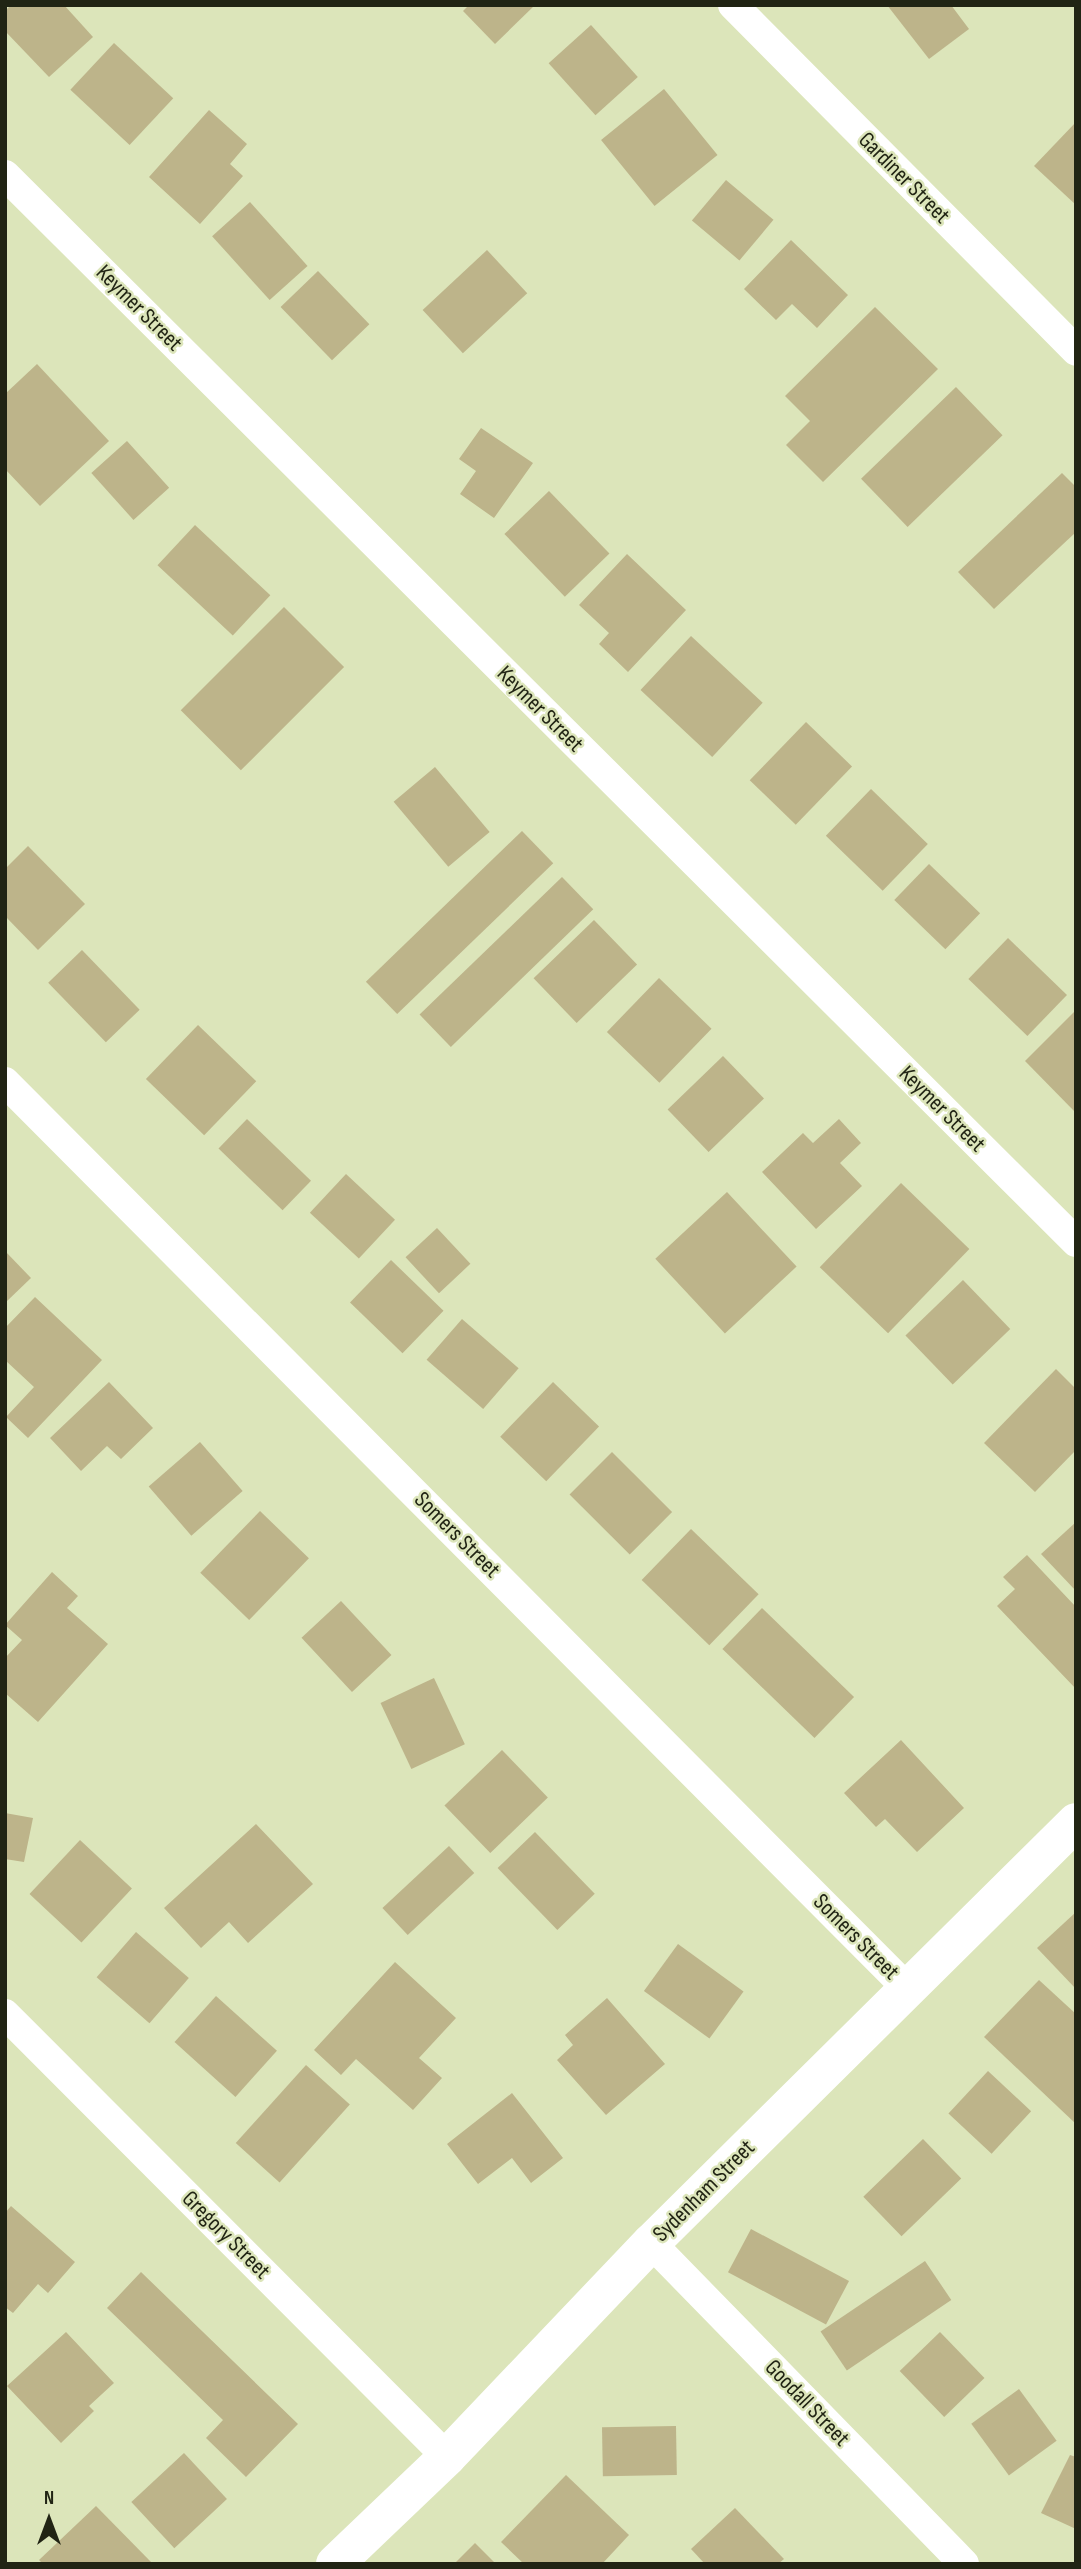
<!DOCTYPE html>
<style>
body{margin:0}
#map{position:relative;width:1081px;height:2569px;overflow:hidden;background:#dce5ba;font-family:"Sofia Sans Condensed",sans-serif}
div>[style]{position:absolute}
.building>*{inset:0;background:#bdb48a;transform-origin:0 0}
.minor>*{height:30px;margin:-15px;padding:0 15px;transform-origin:15px;border-radius:15px;background:#fff}
.tertiary>*{height:38px;margin:-19px;padding:0 19px;transform-origin:19px;border-radius:19px;background:#fff}
span{translate:-50% -50%;white-space:nowrap;text-align:center;line-height:1.15;-webkit-text-stroke:5px #dce5ba;paint-order:stroke}
.street-label{font-size:23px;color:#212414}
.frame{position:absolute;inset:0;border:7px solid #212414;pointer-events:none}
.north{position:absolute;left:14px;top:2485px;width:70px;height:70px;-webkit-text-stroke:5px #dce5ba;paint-order:stroke;rotate:0deg;font-size:19px;font-weight:700;line-height:28px;text-align:center;color:#212414}
.north::after{content:'';display:block;margin:auto;width:24px;height:32px;background:#212414;clip-path:polygon(50% 0,100% 100%,50% 72%,0 100%)}
</style>
<div id="map">
<div class="building">
<div style="clip-path:polygon(11px 5px,64px 5px,93px 37px,49px 77px,5px 31px,5px 11px)"></div>
<div style="clip-path:polygon(469px 5px,535px 5px,495px 44px,463px 11px)"></div>
<div style="clip-path:polygon(887px 5px,951px 5px,969px 29px,929px 59px)"></div>
<div style="left:591px;top:25px;width:70px;height:57px;rotate:48deg"></div>
<div style="left:114px;top:43px;width:81px;height:64px;rotate:43deg"></div>
<div style="left:664px;top:89px;width:85px;height:81px;rotate:51deg"></div>
<div style="clip-path:polygon(209px 110px,247px 144px,230px 164px,243px 176px,200px 224px,149px 177px)"></div>
<div style="clip-path:polygon(1076px 122px,1076px 205px,1034px 166px)"></div>
<div style="left:726px;top:180px;width:62px;height:53px;rotate:40deg"></div>
<div style="left:250px;top:202px;width:86px;height:51px;rotate:48deg"></div>
<div style="clip-path:polygon(791px 240px,848px 295px,817px 328px,792px 304px,776px 320px,744px 289px)"></div>
<div style="left:487px;top:250px;width:59px;height:88px;rotate:47deg"></div>
<div style="left:318px;top:271px;width:74px;height:52px;rotate:46deg"></div>
<div style="clip-path:polygon(875px 307px,938px 369px,823px 482px,786px 445px,810px 421px,785px 396px)"></div>
<div style="clip-path:polygon(37px 364px,109px 441px,40px 506px,5px 469px,5px 394px)"></div>
<div style="left:956px;top:387px;width:67px;height:132px;rotate:46deg"></div>
<div style="clip-path:polygon(481px 428px,533px 463px,494px 518px,460px 494px,476px 471px,459px 459px)"></div>
<div style="left:127px;top:441px;width:63px;height:48px;rotate:48deg"></div>
<div style="clip-path:polygon(1062px 473px,1076px 487px,1076px 532px,994px 609px,958px 572px)"></div>
<div style="left:549px;top:491px;width:87px;height:62px;rotate:46deg"></div>
<div style="left:195px;top:525px;width:103px;height:55px;rotate:43deg"></div>
<div style="clip-path:polygon(627px 554px,686px 610px,628px 672px,599px 644px,609px 633px,579px 605px)"></div>
<div style="left:284px;top:607px;width:85px;height:146px;rotate:45deg"></div>
<div style="left:691px;top:636px;width:98px;height:74px;rotate:43deg"></div>
<div style="left:806px;top:722px;width:64px;height:81px;rotate:44deg"></div>
<div style="left:435px;top:767px;width:85px;height:54px;rotate:50deg"></div>
<div style="left:871px;top:789px;width:79px;height:65px;rotate:44deg"></div>
<div style="left:522px;top:831px;width:45px;height:217px;rotate:46deg"></div>
<div style="clip-path:polygon(28px 846px,85px 904px,38px 950px,5px 916px,5px 869px)"></div>
<div style="left:929px;top:864px;width:71px;height:50px;rotate:44deg"></div>
<div style="left:562px;top:877px;width:45px;height:198px;rotate:46deg"></div>
<div style="left:594px;top:920px;width:62px;height:84px;rotate:46deg"></div>
<div style="left:1008px;top:938px;width:82px;height:57px;rotate:44deg"></div>
<div style="left:82px;top:950px;width:83px;height:47px;rotate:46deg"></div>
<div style="left:659px;top:978px;width:73px;height:75px;rotate:44deg"></div>
<div style="clip-path:polygon(1074px 1012px,1076px 1014px,1076px 1113px,1025px 1061px)"></div>
<div style="left:198px;top:1025px;width:81px;height:75px;rotate:44deg"></div>
<div style="left:723px;top:1056px;width:59px;height:77px;rotate:46deg"></div>
<div style="left:247px;top:1119px;width:89px;height:41px;rotate:44deg"></div>
<div style="clip-path:polygon(839px 1119px,861px 1143px,840px 1163px,862px 1186px,816px 1229px,762px 1172px,803px 1133px,813px 1143px)"></div>
<div style="left:346px;top:1174px;width:67px;height:53px;rotate:43deg"></div>
<div style="left:901px;top:1183px;width:95px;height:117px;rotate:44deg"></div>
<div style="left:727px;top:1192px;width:102px;height:98px;rotate:47deg"></div>
<div style="left:437px;top:1228px;width:49px;height:43px;rotate:47deg"></div>
<div style="clip-path:polygon(5px 1251px,31px 1278px,5px 1303px)"></div>
<div style="left:391px;top:1260px;width:73px;height:59px;rotate:44deg"></div>
<div style="left:963px;top:1280px;width:68px;height:80px;rotate:46deg"></div>
<div style="clip-path:polygon(35px 1297px,102px 1360px,28px 1438px,6px 1417px,34px 1387px,5px 1360px,5px 1328px)"></div>
<div style="left:462px;top:1319px;width:75px;height:54px;rotate:41deg"></div>
<div style="clip-path:polygon(1056px 1369px,1076px 1389px,1076px 1450px,1035px 1492px,984px 1443px)"></div>
<div style="clip-path:polygon(109px 1382px,153px 1428px,121px 1459px,107px 1446px,81px 1471px,50px 1438px)"></div>
<div style="left:553px;top:1382px;width:64px;height:76px;rotate:44deg"></div>
<div style="left:200px;top:1442px;width:65px;height:68px;rotate:49deg"></div>
<div style="left:612px;top:1452px;width:85px;height:60px;rotate:45deg"></div>
<div style="left:260px;top:1511px;width:68px;height:86px;rotate:44deg"></div>
<div style="clip-path:polygon(1076px 1522px,1076px 1591px,1041px 1554px)"></div>
<div style="left:691px;top:1529px;width:94px;height:71px;rotate:44deg"></div>
<div style="clip-path:polygon(1027px 1555px,1076px 1607px,1076px 1689px,997px 1606px,1015px 1589px,1003px 1577px)"></div>
<div style="clip-path:polygon(52px 1572px,78px 1596px,67px 1608px,108px 1644px,38px 1722px,5px 1693px,5px 1658px,22px 1640px,5px 1625px)"></div>
<div style="left:341px;top:1601px;width:74px;height:54px;rotate:47deg"></div>
<div style="left:762px;top:1608px;width:128px;height:57px;rotate:44deg"></div>
<div style="left:434px;top:1678px;width:73px;height:59px;rotate:65deg"></div>
<div style="clip-path:polygon(901px 1740px,964px 1808px,917px 1852px,885px 1819px,876px 1827px,844px 1793px)"></div>
<div style="left:502px;top:1750px;width:66px;height:80px;rotate:46deg"></div>
<div style="clip-path:polygon(5px 1813px,33px 1818px,24px 1862px,5px 1859px)"></div>
<div style="clip-path:polygon(256px 1824px,313px 1884px,248px 1943px,229px 1922px,201px 1948px,164px 1908px)"></div>
<div style="left:535px;top:1832px;width:86px;height:52px;rotate:46deg"></div>
<div style="left:80px;top:1840px;width:71px;height:74px;rotate:43deg"></div>
<div style="left:449px;top:1846px;width:37px;height:91px;rotate:47deg"></div>
<div style="clip-path:polygon(1076px 1912px,1076px 1989px,1037px 1948px)"></div>
<div style="left:136px;top:1932px;width:70px;height:60px;rotate:41deg"></div>
<div style="left:678px;top:1944px;width:81px;height:58px;rotate:36deg"></div>
<div style="clip-path:polygon(395px 1962px,456px 2018px,419px 2058px,442px 2078px,413px 2110px,356px 2059px,341px 2075px,314px 2050px)"></div>
<div style="clip-path:polygon(1039px 1980px,1076px 2014px,1076px 2124px,984px 2037px)"></div>
<div style="left:216px;top:1996px;width:82px;height:62px;rotate:42deg"></div>
<div style="clip-path:polygon(607px 1998px,665px 2064px,606px 2115px,557px 2060px,573px 2045px,565px 2035px)"></div>
<div style="left:306px;top:2065px;width:59px;height:105px;rotate:42deg"></div>
<div style="left:988px;top:2071px;width:59px;height:58px;rotate:43deg"></div>
<div style="clip-path:polygon(512px 2093px,563px 2158px,531px 2183px,512px 2158px,478px 2184px,447px 2144px)"></div>
<div style="left:923px;top:2139px;width:55px;height:83px;rotate:46deg"></div>
<div style="clip-path:polygon(11px 2206px,75px 2262px,48px 2293px,38px 2284px,13px 2313px,5px 2307px,5px 2213px)"></div>
<div style="left:751px;top:2229px;width:111px;height:49px;rotate:28deg"></div>
<div style="left:925px;top:2261px;width:47px;height:126px;rotate:56deg"></div>
<div style="clip-path:polygon(141px 2272px,298px 2424px,246px 2477px,206px 2438px,223px 2420px,107px 2308px)"></div>
<div style="clip-path:polygon(66px 2332px,114px 2383px,89px 2406px,94px 2411px,61px 2443px,7px 2386px)"></div>
<div style="left:940px;top:2332px;width:64px;height:56px;rotate:46deg"></div>
<div style="left:1019px;top:2389px;width:64px;height:59px;rotate:54deg"></div>
<div style="left:676px;top:2426px;width:49px;height:74px;rotate:89deg"></div>
<div style="left:184px;top:2453px;width:63px;height:72px;rotate:47deg"></div>
<div style="clip-path:polygon(1070px 2455px,1076px 2457px,1076px 2529px,1041px 2513px)"></div>
<div style="clip-path:polygon(566px 2475px,629px 2535px,602px 2564px,524px 2564px,501px 2542px)"></div>
<div style="clip-path:polygon(96px 2506px,153px 2564px,43px 2564px,39px 2560px)"></div>
<div style="clip-path:polygon(735px 2508px,784px 2559px,778px 2564px,705px 2564px,691px 2549px)"></div>
<div style="clip-path:polygon(475px 2543px,496px 2564px,454px 2564px)"></div>
</div>
<div class="minor">
<div style="left:733px;top:5px;width:487px;rotate:45.2deg"></div>
<div style="left:5px;top:175px;width:1512px;rotate:44.89deg"></div>
<div style="left:5px;top:1082px;width:1280px;rotate:45.13deg"></div>
<div style="left:5px;top:2014px;width:626px;rotate:45.06deg"></div>
<div style="left:651px;top:2243px;width:448px;rotate:45.7deg"></div>
</div>
<div class="tertiary">
<div style="left:335px;top:2564px;width:155px;rotate:-43.7deg"></div>
<div style="left:447px;top:2457px;width:296px;rotate:-46.4deg"></div>
<div style="left:651px;top:2243px;width:598px;rotate:-44.73deg"></div>
</div>
<div class="street-label">
<span style="left:904px;top:178px;rotate:45deg">Gardiner Street</span>
<span style="left:139px;top:308px;rotate:45deg">Keymer Street</span>
<span style="left:540px;top:709px;rotate:45deg">Keymer Street</span>
<span style="left:942px;top:1109px;rotate:45deg">Keymer Street</span>
<span style="left:457px;top:1535px;rotate:45deg">Somers Street</span>
<span style="left:856px;top:1937px;rotate:45deg">Somers Street</span>
<span style="left:704px;top:2191px;rotate:-45deg">Sydenham Street</span>
<span style="left:226px;top:2235px;rotate:45deg">Gregory Street</span>
<span style="left:807px;top:2403px;rotate:46deg">Goodall Street</span>
</div>
<div class="frame"></div>
<div class="north">N</div>
</div>
